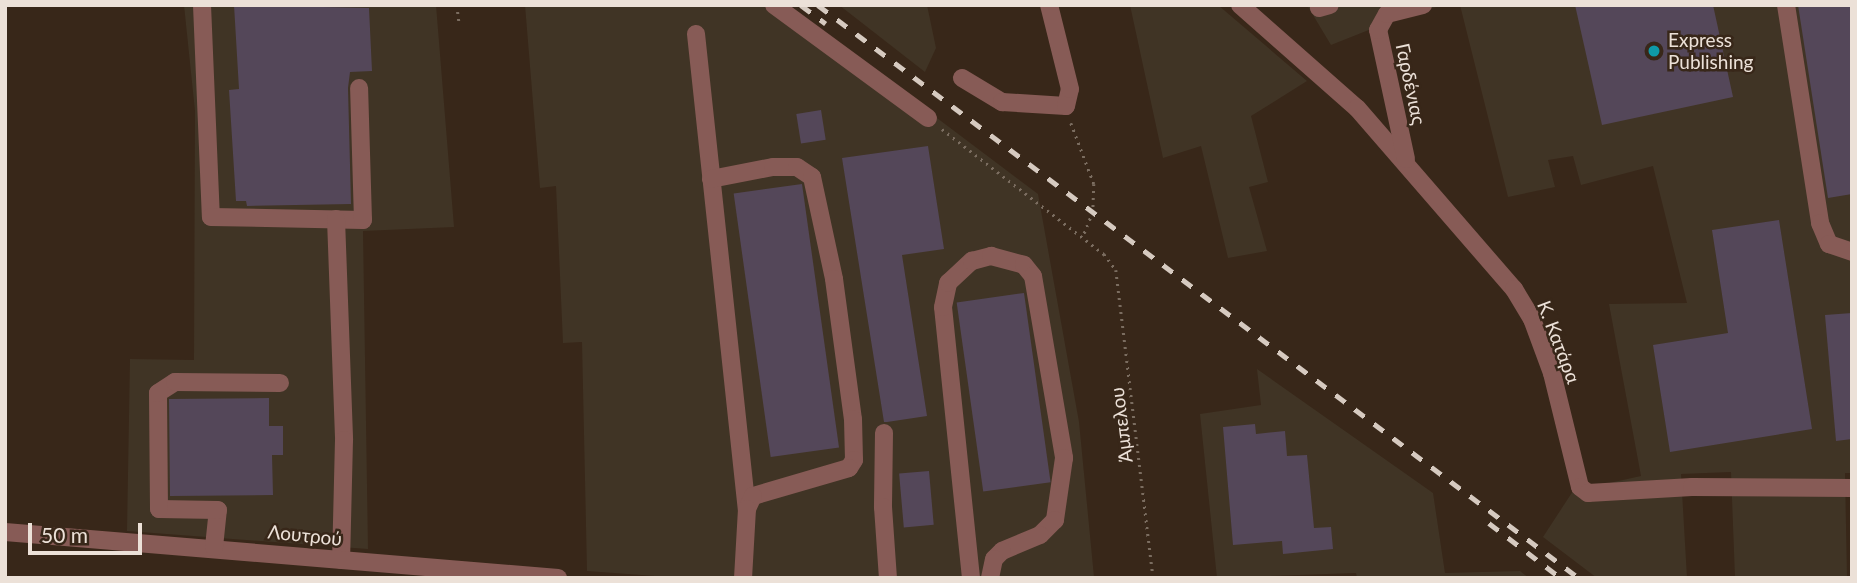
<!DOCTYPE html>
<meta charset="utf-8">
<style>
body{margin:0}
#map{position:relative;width:1857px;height:583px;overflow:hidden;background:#382719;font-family:Lato,sans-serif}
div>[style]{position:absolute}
.industrial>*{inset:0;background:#403425}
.building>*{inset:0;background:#544759;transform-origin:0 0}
.path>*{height:2.5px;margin-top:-1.25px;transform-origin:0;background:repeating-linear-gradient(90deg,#7b6d60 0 2px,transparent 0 7px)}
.minor>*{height:18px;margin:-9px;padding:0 9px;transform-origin:9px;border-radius:9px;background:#875b56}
.rail>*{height:4.5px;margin-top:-2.25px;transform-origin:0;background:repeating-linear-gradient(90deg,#d6cac0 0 12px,transparent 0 24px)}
.dots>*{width:19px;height:19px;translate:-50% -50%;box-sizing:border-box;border:4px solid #382719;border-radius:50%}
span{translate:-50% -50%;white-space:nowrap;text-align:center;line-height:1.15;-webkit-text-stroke:5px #382719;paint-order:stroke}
.poi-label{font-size:19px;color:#ece1d8}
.left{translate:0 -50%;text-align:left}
.street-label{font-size:19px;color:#ece1d8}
.frame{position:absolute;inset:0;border:7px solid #ece1d8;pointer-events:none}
.scale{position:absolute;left:28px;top:523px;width:114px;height:32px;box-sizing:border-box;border:4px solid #ece1d8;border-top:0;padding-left:9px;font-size:21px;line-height:24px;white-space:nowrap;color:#ece1d8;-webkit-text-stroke:5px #382719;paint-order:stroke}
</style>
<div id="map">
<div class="industrial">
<div style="clip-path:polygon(184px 5px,436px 5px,454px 227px,363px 231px,368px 549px,127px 531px,130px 359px,194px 360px,195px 111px)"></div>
<div style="clip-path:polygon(525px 5px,787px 5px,1038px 194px,1079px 422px,1094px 577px,682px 578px,587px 571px,582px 342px,563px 343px,556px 186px,540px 188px)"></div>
<div style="clip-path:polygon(839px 5px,927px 5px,936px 48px,925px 72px)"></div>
<div style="clip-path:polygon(1130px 5px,1218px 5px,1307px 81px,1251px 116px,1268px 182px,1249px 187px,1267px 251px,1228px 258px,1201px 146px,1163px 158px)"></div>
<div style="clip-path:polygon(1307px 5px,1446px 5px,1414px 12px,1331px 45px)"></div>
<div style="clip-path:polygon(1460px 5px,1852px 5px,1852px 473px,1845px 473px,1847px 578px,1735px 578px,1731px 472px,1681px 474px,1687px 578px,1597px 578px,1543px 537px,1573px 491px,1641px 476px,1609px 304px,1687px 303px,1653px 166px,1581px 185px,1573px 156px,1548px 160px,1555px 187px,1508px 197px)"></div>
<div style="clip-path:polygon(1257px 369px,1433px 493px,1445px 573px,1520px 571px,1529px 578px,1357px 578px,1356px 573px,1217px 578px,1200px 414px,1261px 405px)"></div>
</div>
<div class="building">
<div style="clip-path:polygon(234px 5px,369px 8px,372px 71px,350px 72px,348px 88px,351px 204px,247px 206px,246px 201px,236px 201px,229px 90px,239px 89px)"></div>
<div style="clip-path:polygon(1575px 5px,1713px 5px,1733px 97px,1602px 125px)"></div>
<div style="clip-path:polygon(1798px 5px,1852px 5px,1852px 194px,1828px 198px)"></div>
<div style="left:821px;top:110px;width:30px;height:25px;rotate:81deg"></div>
<div style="clip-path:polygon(928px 146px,944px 249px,902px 255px,927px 416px,887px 422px,884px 422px,842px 158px)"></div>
<div style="left:802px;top:184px;width:266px;height:69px;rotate:82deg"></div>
<div style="clip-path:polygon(1779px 220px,1812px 429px,1670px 452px,1653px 345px,1728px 333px,1712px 230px)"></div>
<div style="left:1024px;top:293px;width:191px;height:68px;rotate:82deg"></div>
<div style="clip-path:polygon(1852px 313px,1852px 439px,1836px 441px,1825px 315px)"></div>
<div style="clip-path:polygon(269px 398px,269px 426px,283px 426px,283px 455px,272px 455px,273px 495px,170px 496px,169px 399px)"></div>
<div style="clip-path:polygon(1255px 424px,1256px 434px,1285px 431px,1287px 456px,1307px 455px,1314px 528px,1331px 527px,1333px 549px,1283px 554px,1282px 541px,1233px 545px,1223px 427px)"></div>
<div style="left:929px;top:471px;width:54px;height:30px;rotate:85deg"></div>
</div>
<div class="path">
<div style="left:457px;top:5px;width:17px;rotate:83deg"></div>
<div style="left:1071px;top:123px;width:65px;rotate:69.3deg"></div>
<div style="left:1094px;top:184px;width:28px;rotate:92deg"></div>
<div style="left:1093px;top:212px;width:27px;rotate:112deg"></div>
<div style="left:942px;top:129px;width:205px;rotate:37.7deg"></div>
<div style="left:1104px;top:254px;width:20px;rotate:53deg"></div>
<div style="left:1116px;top:270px;width:310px;rotate:83.1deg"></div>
</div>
<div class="minor">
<div style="left:202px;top:5px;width:212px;rotate:87.6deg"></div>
<div style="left:211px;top:217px;width:152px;rotate:1.1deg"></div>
<div style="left:363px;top:220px;width:132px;rotate:-91.7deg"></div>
<div style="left:774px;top:5px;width:191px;rotate:36.3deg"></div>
<div style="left:1240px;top:5px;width:156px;rotate:41.4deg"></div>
<div style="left:1357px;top:108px;width:240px;rotate:49.1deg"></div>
<div style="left:1514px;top:289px;width:35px;rotate:59deg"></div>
<div style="left:1532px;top:319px;width:58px;rotate:69.7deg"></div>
<div style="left:1552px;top:373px;width:117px;rotate:76.2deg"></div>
<div style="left:1580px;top:487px;width:10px;rotate:37deg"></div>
<div style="left:1588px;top:493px;width:104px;rotate:-3.3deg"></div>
<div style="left:1692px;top:487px;width:160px;rotate:0.4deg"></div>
<div style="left:1786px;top:5px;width:221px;rotate:81.1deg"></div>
<div style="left:1820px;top:223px;width:23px;rotate:67deg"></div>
<div style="left:1829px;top:244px;width:24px;rotate:19deg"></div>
<div style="left:1319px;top:8px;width:11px;rotate:-15deg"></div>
<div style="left:696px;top:34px;width:478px;rotate:83.9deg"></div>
<div style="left:962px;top:78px;width:47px;rotate:31deg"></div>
<div style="left:1002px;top:102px;width:64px;rotate:3.6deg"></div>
<div style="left:1066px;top:106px;width:17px;rotate:-77deg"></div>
<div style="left:1070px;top:89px;width:87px;rotate:-104deg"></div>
<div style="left:1406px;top:159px;width:132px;rotate:-102.2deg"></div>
<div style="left:1378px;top:30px;width:18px;rotate:-61deg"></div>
<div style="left:1387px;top:14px;width:37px;rotate:-14deg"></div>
<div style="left:711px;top:179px;width:63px;rotate:-11deg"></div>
<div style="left:773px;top:167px;width:24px"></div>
<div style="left:797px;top:167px;width:18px;rotate:34deg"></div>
<div style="left:812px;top:177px;width:104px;rotate:77.8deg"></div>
<div style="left:834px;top:279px;width:141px;rotate:82.3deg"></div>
<div style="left:853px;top:419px;width:41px;rotate:88.6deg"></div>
<div style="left:854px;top:460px;width:9px;rotate:122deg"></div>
<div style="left:849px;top:468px;width:100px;rotate:163.7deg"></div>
<div style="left:753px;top:496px;width:14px;rotate:115deg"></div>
<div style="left:747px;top:509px;width:69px;rotate:93.3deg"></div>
<div style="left:336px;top:219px;width:221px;rotate:87.9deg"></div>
<div style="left:344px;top:440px;width:120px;rotate:91.4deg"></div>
<div style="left:884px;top:433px;width:74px;rotate:90.8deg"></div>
<div style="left:883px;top:507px;width:71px;rotate:86deg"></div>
<div style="left:5px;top:532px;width:555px;rotate:4.76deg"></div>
<div style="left:214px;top:547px;width:37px;rotate:-84deg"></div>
<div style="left:218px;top:510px;width:59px;rotate:-179deg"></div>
<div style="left:159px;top:509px;width:116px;rotate:-90.5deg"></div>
<div style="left:158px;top:393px;width:20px;rotate:-33deg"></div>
<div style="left:175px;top:382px;width:105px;rotate:0.5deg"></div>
<div style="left:971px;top:578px;width:272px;rotate:-95.9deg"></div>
<div style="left:943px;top:307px;width:25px;rotate:-78deg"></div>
<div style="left:948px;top:283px;width:33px;rotate:-43deg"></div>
<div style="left:972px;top:261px;width:20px;rotate:-15deg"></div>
<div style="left:991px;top:256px;width:34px;rotate:15deg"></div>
<div style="left:1024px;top:265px;width:14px;rotate:51deg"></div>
<div style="left:1033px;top:276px;width:185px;rotate:80.3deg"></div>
<div style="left:1064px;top:458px;width:63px;rotate:98.3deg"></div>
<div style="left:1055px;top:520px;width:21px;rotate:135deg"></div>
<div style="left:1040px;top:535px;width:41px;rotate:157.2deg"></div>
<div style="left:1002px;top:551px;width:11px;rotate:135deg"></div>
<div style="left:994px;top:559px;width:19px;rotate:102deg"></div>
</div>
<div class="rail">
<div style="left:801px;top:5px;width:31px;rotate:37deg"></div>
<div style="left:818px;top:5px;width:953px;rotate:36.98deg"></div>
<div style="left:1489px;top:523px;width:91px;rotate:37.4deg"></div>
</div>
<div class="dots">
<div style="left:1654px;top:51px;background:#0f9aa8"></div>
</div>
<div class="poi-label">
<span class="left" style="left:1668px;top:51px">Express<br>Publishing</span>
</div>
<div class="street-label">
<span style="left:1411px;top:84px;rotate:78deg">Γαρδένιας</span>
<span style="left:1559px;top:342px;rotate:69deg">Κ. Κατάρα</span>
<span style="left:1121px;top:425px;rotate:-97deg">Άμπελου</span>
<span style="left:305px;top:535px;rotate:6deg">Λουτρού</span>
</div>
<div class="frame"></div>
<div class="scale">50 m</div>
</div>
